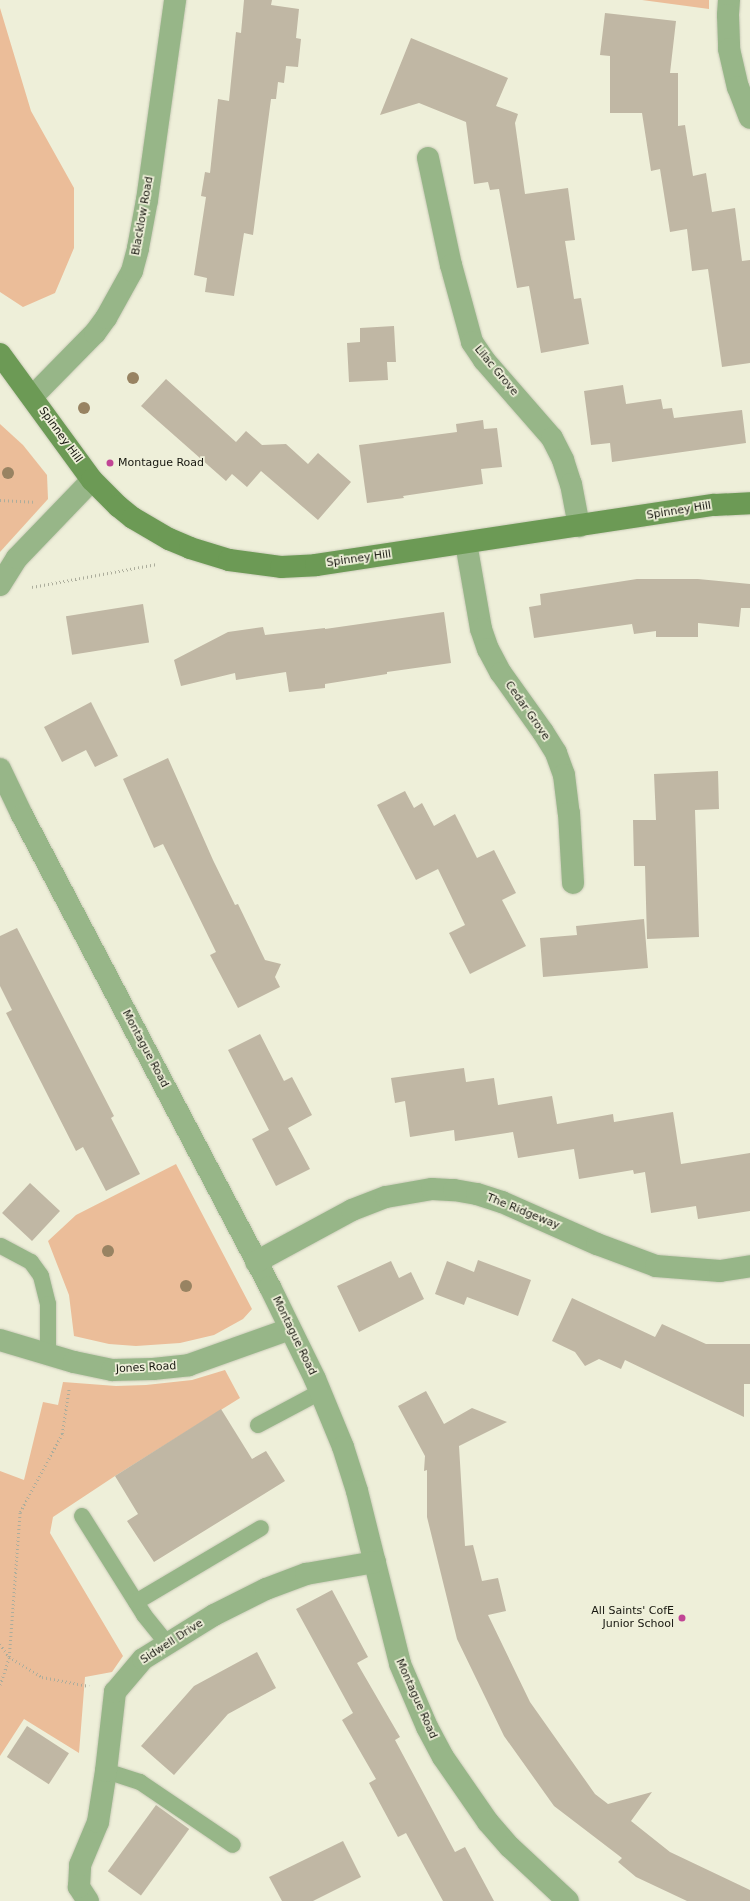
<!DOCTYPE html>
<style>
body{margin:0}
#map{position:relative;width:750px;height:1901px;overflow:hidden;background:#eeefd9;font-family:"DejaVu Sans",sans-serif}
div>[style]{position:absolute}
.green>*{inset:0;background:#ebbd99}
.building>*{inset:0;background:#c0b7a4;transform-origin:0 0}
.path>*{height:2.5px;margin-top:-1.25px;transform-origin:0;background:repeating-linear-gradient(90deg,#acad9c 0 1px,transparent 0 4px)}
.roads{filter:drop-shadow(0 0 1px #cbccb9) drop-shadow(0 0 1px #cbccb9)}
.lane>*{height:16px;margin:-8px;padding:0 8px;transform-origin:8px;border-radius:8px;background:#97b688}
.street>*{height:22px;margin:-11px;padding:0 11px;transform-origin:11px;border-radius:11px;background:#97b688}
.secondary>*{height:22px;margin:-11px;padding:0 11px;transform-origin:11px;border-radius:11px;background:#6c9a55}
.trees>*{width:12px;height:12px;margin:-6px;border-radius:50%;background:#988362}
.dots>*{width:11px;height:11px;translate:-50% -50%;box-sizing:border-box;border:2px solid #eeefd9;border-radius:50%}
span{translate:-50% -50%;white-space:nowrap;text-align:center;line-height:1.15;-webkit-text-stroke:3.5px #eeefd9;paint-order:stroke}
.street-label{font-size:11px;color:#16160f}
.poi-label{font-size:11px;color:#16160f}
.left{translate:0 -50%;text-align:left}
.right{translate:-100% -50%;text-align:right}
</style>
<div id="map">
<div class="green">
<div style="clip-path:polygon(642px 0,709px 0,709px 9px)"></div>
<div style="clip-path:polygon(0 8px,31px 111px,74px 188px,74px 248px,55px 293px,23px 307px,0 292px)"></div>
<div style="clip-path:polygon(0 424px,23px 445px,47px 475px,48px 499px,0 552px)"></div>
<div style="clip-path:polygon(176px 1164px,252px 1309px,243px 1319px,214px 1335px,180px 1343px,136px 1346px,109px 1344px,74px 1336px,69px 1295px,48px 1241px,76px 1215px)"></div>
<div style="clip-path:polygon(225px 1370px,240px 1398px,115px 1476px,53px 1517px,50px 1533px,123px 1656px,112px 1672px,85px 1677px,79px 1753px,24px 1719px,0 1756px,0 1471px,24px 1480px,43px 1402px,58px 1405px,63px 1382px,116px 1386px,146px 1385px,192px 1380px)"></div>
</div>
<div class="building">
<div style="clip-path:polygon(244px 0,272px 0,271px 5px,299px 9px,296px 38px,301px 39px,298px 67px,286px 66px,284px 83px,278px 82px,276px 99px,271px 99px,253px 235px,244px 233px,234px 296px,205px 292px,207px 278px,194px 275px,206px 197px,201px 196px,205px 172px,210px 173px,218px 99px,229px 101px,236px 32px,241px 33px)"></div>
<div style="clip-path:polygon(605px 13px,676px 21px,670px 73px,678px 73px,678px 126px,685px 125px,693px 176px,706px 173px,712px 212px,735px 208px,742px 261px,750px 260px,750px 363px,722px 367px,708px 269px,692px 271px,687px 229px,670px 232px,660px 169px,651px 171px,642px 113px,610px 113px,610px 56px,600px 55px)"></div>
<div style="clip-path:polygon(411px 38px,508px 78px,496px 106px,518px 114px,515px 123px,525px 194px,568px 188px,575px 240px,565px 241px,574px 299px,581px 298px,589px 344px,541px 353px,529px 286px,517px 288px,499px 189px,490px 190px,488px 182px,474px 184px,466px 122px,419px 103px,380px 115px)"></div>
<div style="clip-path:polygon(394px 326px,396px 362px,387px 362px,388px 380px,349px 382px,347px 343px,360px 342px,360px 328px)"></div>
<div style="clip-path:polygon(166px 379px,236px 442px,246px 431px,262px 445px,286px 444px,308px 464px,318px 453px,351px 482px,318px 520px,261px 471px,247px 487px,232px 474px,226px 481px,141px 406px)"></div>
<div style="clip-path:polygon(623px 385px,626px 404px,661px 399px,663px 409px,672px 408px,674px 418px,742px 410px,746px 443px,612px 462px,610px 443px,591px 445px,584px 391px)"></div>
<div style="clip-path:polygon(483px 420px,484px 429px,497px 428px,502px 467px,481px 469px,483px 484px,403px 496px,404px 498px,367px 503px,359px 445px,457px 432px,456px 424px)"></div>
<div style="clip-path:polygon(637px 579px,698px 579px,750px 584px,750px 608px,741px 608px,739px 627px,698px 623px,698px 637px,656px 637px,656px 631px,634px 634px,632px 624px,534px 638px,529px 607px,541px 605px,540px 594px)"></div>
<div style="left:143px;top:604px;width:39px;height:78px;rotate:81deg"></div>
<div style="clip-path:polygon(444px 612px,451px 663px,387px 672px,387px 674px,325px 684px,325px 688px,289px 692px,286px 672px,236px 680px,235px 673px,181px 686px,174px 660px,228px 632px,263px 627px,265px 635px,325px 628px,325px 629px)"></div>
<div style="clip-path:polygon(91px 702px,118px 756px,95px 767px,86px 750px,62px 762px,44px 727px)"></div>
<div style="clip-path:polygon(168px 758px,213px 860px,235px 905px,238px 904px,265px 960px,281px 964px,275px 977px,280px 987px,238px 1008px,210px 955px,216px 952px,168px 854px,163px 844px,154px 848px,123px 779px)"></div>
<div style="clip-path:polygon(718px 771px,719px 809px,695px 810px,699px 937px,647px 939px,645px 866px,634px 866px,633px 820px,656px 820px,654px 774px)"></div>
<div style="clip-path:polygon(405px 791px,414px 808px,422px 803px,434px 826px,455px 814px,477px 858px,494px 850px,516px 893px,502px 900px,526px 946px,470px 974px,449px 933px,465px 925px,438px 869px,416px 880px,377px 805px)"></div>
<div style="clip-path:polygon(644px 919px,648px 968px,543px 977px,540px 938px,577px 935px,576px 926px)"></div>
<div style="clip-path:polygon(17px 928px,114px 1116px,111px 1118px,140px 1174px,106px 1191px,83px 1147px,76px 1151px,6px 1013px,12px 1010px,0 986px,0 936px)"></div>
<div style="clip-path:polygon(260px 1034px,284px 1081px,292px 1077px,312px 1115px,288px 1128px,310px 1169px,276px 1186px,252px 1139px,269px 1130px,228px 1050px)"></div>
<div style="clip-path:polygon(464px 1068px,466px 1082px,494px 1078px,498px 1105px,552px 1096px,557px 1124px,613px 1114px,614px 1122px,673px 1112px,681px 1164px,750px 1153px,750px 1211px,698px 1219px,696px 1206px,651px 1213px,645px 1172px,634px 1174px,633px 1170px,579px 1179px,574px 1149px,518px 1158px,513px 1132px,455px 1141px,454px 1130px,410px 1137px,405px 1101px,395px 1103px,391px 1078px)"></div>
<div style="left:30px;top:1183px;width:41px;height:41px;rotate:43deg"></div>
<div style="clip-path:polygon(478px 1260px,531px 1280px,518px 1316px,467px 1297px,464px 1305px,435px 1294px,447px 1261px,474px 1272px)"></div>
<div style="clip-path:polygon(391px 1261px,399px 1278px,411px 1272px,424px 1299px,359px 1332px,337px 1286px)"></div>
<div style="clip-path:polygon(572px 1298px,655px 1337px,662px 1324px,706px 1344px,750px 1344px,750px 1384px,744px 1384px,744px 1417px,625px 1360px,621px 1369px,599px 1359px,585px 1366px,575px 1352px,552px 1341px)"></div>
<div style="clip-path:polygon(426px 1391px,444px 1424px,472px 1408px,507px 1422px,459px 1446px,465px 1546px,473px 1545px,482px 1581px,498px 1578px,506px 1611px,488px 1615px,530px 1702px,595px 1794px,608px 1804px,652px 1792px,631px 1821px,670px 1852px,750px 1890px,750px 1901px,687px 1901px,636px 1877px,618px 1862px,622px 1858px,554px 1806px,504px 1736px,457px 1639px,427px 1517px,427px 1470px,424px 1471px,425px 1456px,398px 1406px)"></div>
<div style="clip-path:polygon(221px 1409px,252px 1459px,266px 1451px,285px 1481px,154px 1562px,127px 1521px,138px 1514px,115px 1476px)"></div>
<div style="clip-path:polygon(332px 1590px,368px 1657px,357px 1663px,400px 1737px,395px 1740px,455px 1852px,465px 1847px,494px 1901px,443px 1901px,406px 1833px,398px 1837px,369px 1783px,376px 1779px,342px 1720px,353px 1713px,296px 1609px)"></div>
<div style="clip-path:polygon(257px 1652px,276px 1688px,228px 1714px,174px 1775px,141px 1746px,194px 1686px)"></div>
<div style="left:27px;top:1726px;width:50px;height:37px;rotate:33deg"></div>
<div style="left:156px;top:1805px;width:41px;height:82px;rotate:36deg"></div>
<div style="clip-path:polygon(343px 1841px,361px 1877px,313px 1901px,282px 1901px,269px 1877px)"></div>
</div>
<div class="path">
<div style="left:0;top:500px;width:33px;rotate:3deg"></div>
<div style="left:32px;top:587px;width:127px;rotate:-10.4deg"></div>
<div style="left:0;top:1644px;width:16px;rotate:55deg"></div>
<div style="left:9px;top:1657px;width:39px;rotate:31deg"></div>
<div style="left:42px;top:1677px;width:48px;rotate:10.8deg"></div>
<div style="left:0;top:1685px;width:29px;rotate:-72deg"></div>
<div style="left:9px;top:1657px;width:145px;rotate:-85.7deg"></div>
<div style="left:20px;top:1512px;width:89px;rotate:-61.7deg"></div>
<div style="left:62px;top:1434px;width:47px;rotate:-81.3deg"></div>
</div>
<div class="roads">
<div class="lane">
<div style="left:1px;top:1246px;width:34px;rotate:28deg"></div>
<div style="left:31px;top:1262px;width:17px;rotate:54deg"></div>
<div style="left:41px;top:1276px;width:29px;rotate:76deg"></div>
<div style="left:48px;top:1304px;width:50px;rotate:90deg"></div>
<div style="left:258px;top:1425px;width:70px;rotate:-28deg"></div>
<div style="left:82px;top:1516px;width:117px;rotate:57.9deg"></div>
<div style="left:144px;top:1615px;width:36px;rotate:51deg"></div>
<div style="left:136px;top:1602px;width:145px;rotate:-30.6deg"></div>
<div style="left:106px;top:1771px;width:36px;rotate:18deg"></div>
<div style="left:140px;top:1782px;width:112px;rotate:34.1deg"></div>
</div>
<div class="street">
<div style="left:729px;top:0;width:15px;rotate:94deg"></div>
<div style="left:728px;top:15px;width:34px;rotate:88deg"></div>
<div style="left:729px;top:49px;width:39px;rotate:77deg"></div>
<div style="left:738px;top:87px;width:33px;rotate:69deg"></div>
<div style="left:428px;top:158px;width:109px;rotate:77.9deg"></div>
<div style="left:451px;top:265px;width:80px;rotate:74.7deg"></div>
<div style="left:472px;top:342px;width:22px;rotate:56deg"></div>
<div style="left:484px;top:360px;width:103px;rotate:48.9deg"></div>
<div style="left:552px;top:438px;width:25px;rotate:63deg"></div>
<div style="left:563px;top:460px;width:25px;rotate:72deg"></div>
<div style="left:571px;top:484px;width:43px;rotate:79.2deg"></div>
<div style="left:32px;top:397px;width:90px;rotate:-45.5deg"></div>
<div style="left:95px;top:333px;width:19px;rotate:-54deg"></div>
<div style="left:106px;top:318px;width:54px;rotate:-61deg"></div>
<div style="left:132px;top:271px;width:24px;rotate:-75deg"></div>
<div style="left:138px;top:248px;width:49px;rotate:-79.4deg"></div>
<div style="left:147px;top:200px;width:202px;rotate:-82deg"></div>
<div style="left:466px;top:543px;width:87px;rotate:80.1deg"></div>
<div style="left:481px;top:629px;width:21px;rotate:71deg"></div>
<div style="left:488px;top:649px;width:27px;rotate:62deg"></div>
<div style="left:501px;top:673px;width:72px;rotate:54.6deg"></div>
<div style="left:543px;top:732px;width:25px;rotate:58deg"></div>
<div style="left:556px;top:753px;width:23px;rotate:70deg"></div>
<div style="left:564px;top:775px;width:38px;rotate:83deg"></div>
<div style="left:569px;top:813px;width:70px;rotate:86.7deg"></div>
<div style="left:0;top:585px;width:32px;rotate:-58deg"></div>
<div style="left:17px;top:558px;width:108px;rotate:-46.1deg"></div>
<div style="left:0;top:769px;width:51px;rotate:64.4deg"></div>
<div style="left:22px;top:815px;width:533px;rotate:62.28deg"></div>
<div style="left:270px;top:1287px;width:102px;rotate:63.9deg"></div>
<div style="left:315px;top:1379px;width:74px;rotate:67.6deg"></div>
<div style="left:343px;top:1447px;width:46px;rotate:72.3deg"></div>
<div style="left:357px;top:1491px;width:178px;rotate:76deg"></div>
<div style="left:400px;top:1664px;width:69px;rotate:66.8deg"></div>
<div style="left:427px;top:1727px;width:34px;rotate:62deg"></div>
<div style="left:443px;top:1757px;width:79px;rotate:55.3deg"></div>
<div style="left:488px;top:1822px;width:33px;rotate:49deg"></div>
<div style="left:510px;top:1847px;width:79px;rotate:43deg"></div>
<div style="left:256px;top:1262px;width:109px;rotate:-28.4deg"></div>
<div style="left:352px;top:1210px;width:36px;rotate:-21deg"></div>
<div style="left:386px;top:1197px;width:47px;rotate:-9.9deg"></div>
<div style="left:432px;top:1189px;width:22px;rotate:3deg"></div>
<div style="left:454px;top:1190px;width:23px;rotate:10deg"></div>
<div style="left:477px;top:1194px;width:26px;rotate:18deg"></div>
<div style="left:502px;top:1202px;width:104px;rotate:23.9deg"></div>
<div style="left:597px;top:1244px;width:63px;rotate:20.4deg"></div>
<div style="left:656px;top:1266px;width:64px;rotate:4.5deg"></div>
<div style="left:720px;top:1271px;width:30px;rotate:-9deg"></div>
<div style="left:0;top:1340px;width:77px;rotate:16.6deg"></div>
<div style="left:74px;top:1362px;width:39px;rotate:12deg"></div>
<div style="left:112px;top:1370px;width:41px;rotate:-1.4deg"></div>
<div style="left:153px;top:1369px;width:36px;rotate:-6deg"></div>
<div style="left:189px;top:1365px;width:107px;rotate:-19.6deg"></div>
<div style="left:88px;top:1901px;width:17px;rotate:-123deg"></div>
<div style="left:79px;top:1887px;width:22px;rotate:-87deg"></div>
<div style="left:80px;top:1865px;width:47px;rotate:-67.3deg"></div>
<div style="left:98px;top:1822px;width:52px;rotate:-81.1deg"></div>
<div style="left:106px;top:1771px;width:80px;rotate:-83.5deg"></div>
<div style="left:115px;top:1692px;width:43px;rotate:-49.7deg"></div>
<div style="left:143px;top:1659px;width:84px;rotate:-31.8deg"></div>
<div style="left:214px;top:1615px;width:58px;rotate:-26.6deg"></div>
<div style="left:266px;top:1589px;width:43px;rotate:-20.6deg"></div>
<div style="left:306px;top:1574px;width:70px;rotate:-9.9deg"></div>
</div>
<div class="secondary">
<div style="left:0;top:354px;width:156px;rotate:53.9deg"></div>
<div style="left:92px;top:480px;width:37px;rotate:45deg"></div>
<div style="left:118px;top:506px;width:19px;rotate:39deg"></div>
<div style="left:133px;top:518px;width:42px;rotate:30.3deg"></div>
<div style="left:169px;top:539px;width:23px;rotate:23deg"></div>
<div style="left:190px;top:548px;width:41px;rotate:17.1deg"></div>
<div style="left:229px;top:560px;width:52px;rotate:7.7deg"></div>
<div style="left:281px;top:567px;width:35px;rotate:-3deg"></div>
<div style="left:316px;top:565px;width:403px;rotate:-8.6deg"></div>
<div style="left:715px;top:505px;width:35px;rotate:-3deg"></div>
</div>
</div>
<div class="trees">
<div style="left:133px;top:378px"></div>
<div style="left:84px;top:408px"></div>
<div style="left:8px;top:473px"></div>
<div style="left:108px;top:1251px"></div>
<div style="left:186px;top:1286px"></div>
</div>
<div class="dots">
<div style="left:110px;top:463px;background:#c14595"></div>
<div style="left:682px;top:1618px;background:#c14595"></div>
</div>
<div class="street-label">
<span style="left:143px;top:216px;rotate:-80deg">Blacklow Road</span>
<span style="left:496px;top:371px;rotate:50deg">Lilac Grove</span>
<span style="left:60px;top:435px;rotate:54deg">Spinney Hill</span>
<span style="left:679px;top:511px;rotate:-9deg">Spinney Hill</span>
<span style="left:359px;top:559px;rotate:-8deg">Spinney Hill</span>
<span style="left:527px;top:711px;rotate:55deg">Cedar Grove</span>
<span style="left:145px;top:1049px;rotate:62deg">Montague Road</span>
<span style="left:523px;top:1212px;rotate:22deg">The Ridgeway</span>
<span style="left:294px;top:1336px;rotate:64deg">Montague Road</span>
<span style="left:146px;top:1368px;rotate:-3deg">Jones Road</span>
<span style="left:172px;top:1642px;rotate:-33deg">Sidwell Drive</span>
<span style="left:416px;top:1699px;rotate:66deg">Montague Road</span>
</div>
<div class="poi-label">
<span class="left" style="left:118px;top:463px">Montague Road</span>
<span class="right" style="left:674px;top:1618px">All Saints' CofE<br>Junior School</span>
</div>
</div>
